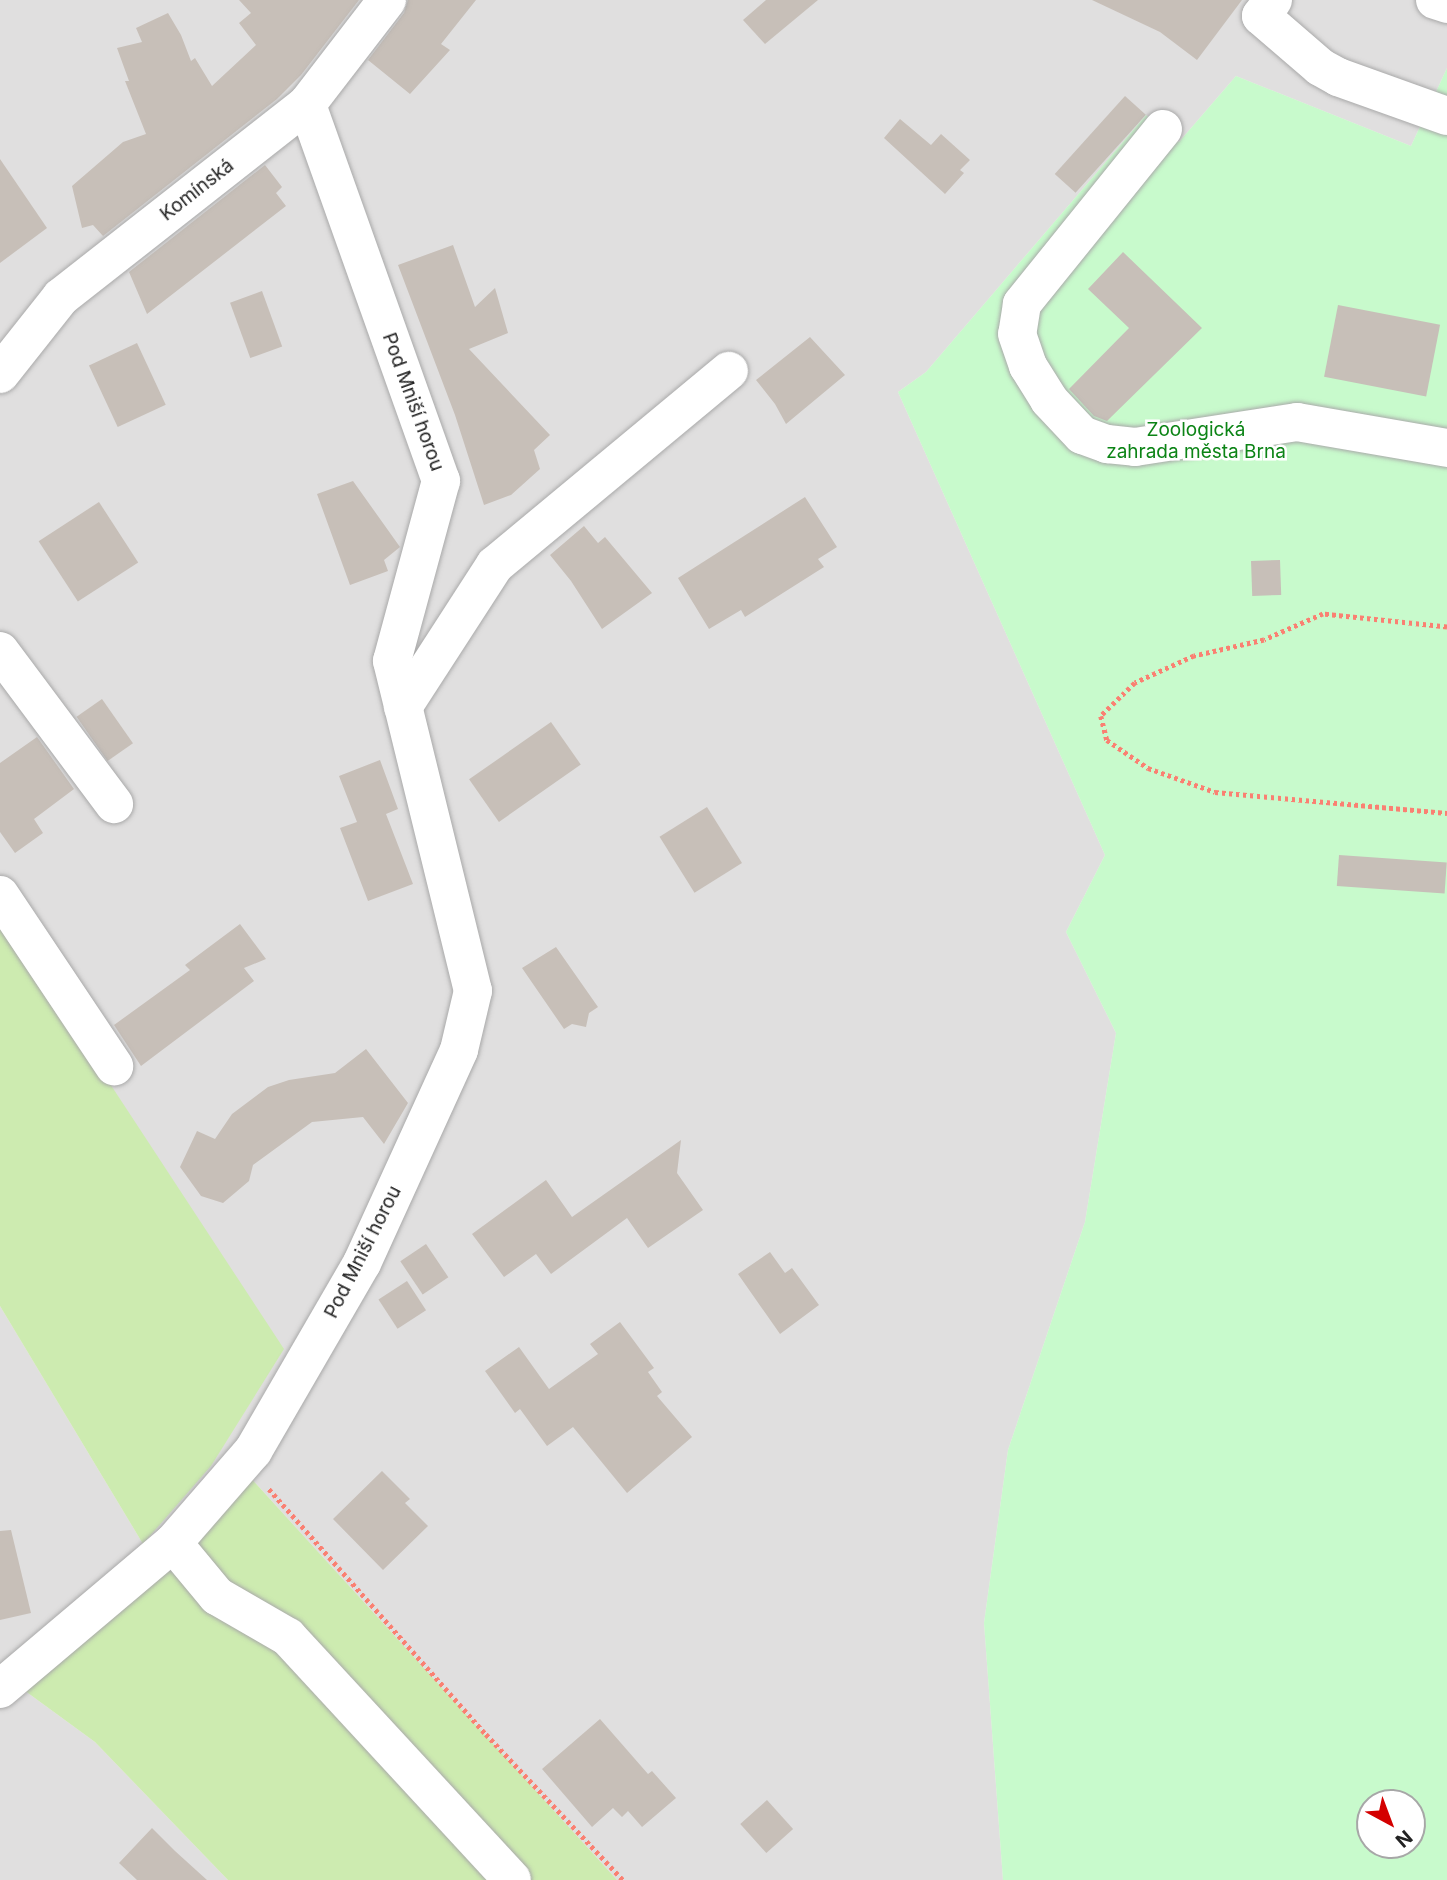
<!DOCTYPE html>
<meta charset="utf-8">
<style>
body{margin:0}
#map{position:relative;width:1447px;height:1880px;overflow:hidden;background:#f2efe9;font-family:Inter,sans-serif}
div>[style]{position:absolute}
.residential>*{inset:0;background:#e0dfdf}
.grass>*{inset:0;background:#cdebb0}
.park>*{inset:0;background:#c8facc}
.building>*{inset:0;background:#c7bfb8;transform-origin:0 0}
.path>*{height:4.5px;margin-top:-2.25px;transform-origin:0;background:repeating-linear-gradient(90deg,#fa8072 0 3.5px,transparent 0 7px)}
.roads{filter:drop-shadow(0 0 2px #a9a9a9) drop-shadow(0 0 2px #a9a9a9)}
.minor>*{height:38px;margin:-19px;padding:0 19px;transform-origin:19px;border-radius:19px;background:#fff}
span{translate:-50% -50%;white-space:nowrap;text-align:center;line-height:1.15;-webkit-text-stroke:5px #fff;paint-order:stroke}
.street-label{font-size:19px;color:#222}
.park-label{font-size:19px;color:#0c8416}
.north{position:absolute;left:1356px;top:1789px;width:70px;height:70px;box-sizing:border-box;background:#fff;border:2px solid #a7a7a7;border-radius:50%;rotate:139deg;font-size:19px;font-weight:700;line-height:28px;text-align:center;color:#222}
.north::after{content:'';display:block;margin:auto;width:24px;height:32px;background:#d40000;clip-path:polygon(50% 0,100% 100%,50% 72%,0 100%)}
</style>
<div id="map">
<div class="residential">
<div style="clip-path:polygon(0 0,1447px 0,1447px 68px,1411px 146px,1236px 76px,1179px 142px,1146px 115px,926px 372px,898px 392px,1105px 855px,1066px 932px,1116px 1033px,1085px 1222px,1008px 1450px,984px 1623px,1003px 1880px,617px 1880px,248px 1475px,17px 1685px,95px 1742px,228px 1880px,0 1880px,0 1306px,143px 1544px,0 916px)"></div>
</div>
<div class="grass">
<div style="clip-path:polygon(0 916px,284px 1349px,211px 1466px,143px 1544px,0 1306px)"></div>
<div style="clip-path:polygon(248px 1475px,617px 1880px,228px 1880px,95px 1742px,17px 1685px)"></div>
</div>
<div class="park">
<div style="clip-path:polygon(evenodd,1447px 68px,1447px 1880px,1003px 1880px,984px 1623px,1008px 1450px,1085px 1222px,1116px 1033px,1066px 932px,1105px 855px,898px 392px,926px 372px,1146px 115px,1179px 142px,1236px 76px,1411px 146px,1447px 68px,1370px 1803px,1412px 1803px,1412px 1845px,1370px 1845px,1370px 1803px)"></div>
</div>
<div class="building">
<div style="clip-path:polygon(239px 0,359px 0,301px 75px,277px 99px,103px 236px,93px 225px,82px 228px,72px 186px,123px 142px,146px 134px,125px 81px,129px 81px,117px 48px,142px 42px,136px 28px,168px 13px,181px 35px,191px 61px,195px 58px,212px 86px,256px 45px,239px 23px,251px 13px)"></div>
<div style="clip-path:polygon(408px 0,476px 0,441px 44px,450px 50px,410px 94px,368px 60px,404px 13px)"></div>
<div style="clip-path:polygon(766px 0,818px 0,765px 44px,743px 20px)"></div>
<div style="clip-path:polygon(1092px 0,1242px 0,1197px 60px,1160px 32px)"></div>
<div style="left:1125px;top:96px;width:28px;height:105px;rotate:42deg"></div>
<div style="clip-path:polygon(900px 119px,931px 145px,941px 134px,970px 160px,960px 170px,964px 173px,945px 194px,884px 138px)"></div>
<div style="clip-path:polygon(0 159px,47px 228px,0 263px)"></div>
<div style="clip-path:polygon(265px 165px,282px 187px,276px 193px,286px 206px,147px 314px,129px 272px)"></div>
<div style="clip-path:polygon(453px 245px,475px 307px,495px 288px,508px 333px,469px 349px,550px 435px,534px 450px,540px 469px,511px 495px,484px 505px,455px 415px,398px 265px)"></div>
<div style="clip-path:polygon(1123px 252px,1202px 328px,1107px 421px,1094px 416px,1069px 389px,1129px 328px,1088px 289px)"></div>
<div style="left:262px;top:291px;width:59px;height:34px;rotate:70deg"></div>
<div style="left:1338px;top:305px;width:104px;height:73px;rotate:11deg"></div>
<div style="clip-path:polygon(810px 337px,845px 375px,786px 424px,775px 404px,756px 380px)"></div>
<div style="left:137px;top:343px;width:68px;height:53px;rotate:65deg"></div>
<div style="clip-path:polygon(353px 481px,400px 547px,384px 560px,388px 571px,350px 585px,317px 494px)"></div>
<div style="clip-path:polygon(805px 497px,837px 547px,818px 559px,824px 567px,745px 617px,741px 610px,709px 629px,678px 578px)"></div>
<div style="left:99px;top:502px;width:72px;height:72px;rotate:57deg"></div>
<div style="clip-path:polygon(584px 526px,598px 543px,605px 537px,652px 593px,602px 629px,571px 581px,550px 555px)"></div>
<div style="left:1280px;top:560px;width:35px;height:29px;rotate:88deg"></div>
<div style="left:102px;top:699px;width:54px;height:31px;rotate:55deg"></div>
<div style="left:551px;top:722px;width:52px;height:100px;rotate:55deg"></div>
<div style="clip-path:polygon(37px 737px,74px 789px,34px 819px,43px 833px,15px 853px,0 832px,0 763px)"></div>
<div style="clip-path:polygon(380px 760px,398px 809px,386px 814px,413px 884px,368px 901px,340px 828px,357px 822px,339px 776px)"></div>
<div style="left:707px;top:807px;width:66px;height:56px;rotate:58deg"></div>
<div style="left:1339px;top:855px;width:108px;height:31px;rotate:4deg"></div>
<div style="clip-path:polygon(240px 924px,266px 959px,244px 968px,254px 981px,141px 1066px,114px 1025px,190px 970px,185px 965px)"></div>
<div style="clip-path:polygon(556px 947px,598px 1007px,589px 1013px,586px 1027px,572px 1024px,564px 1029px,522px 968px)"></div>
<div style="clip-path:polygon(366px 1049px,408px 1103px,384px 1144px,363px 1117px,312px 1122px,253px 1165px,249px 1181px,223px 1203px,201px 1196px,180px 1167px,197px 1131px,215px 1139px,232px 1114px,268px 1087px,289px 1080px,335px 1073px)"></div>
<div style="clip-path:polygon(681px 1140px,677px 1173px,703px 1210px,648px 1248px,627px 1218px,551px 1274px,536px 1254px,504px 1277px,472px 1234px,546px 1180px,572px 1217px)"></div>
<div style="left:426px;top:1244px;width:40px;height:31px;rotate:56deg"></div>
<div style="clip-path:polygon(770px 1252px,785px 1273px,792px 1268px,819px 1305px,780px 1334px,738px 1274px)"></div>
<div style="left:407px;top:1281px;width:35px;height:34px;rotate:57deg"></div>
<div style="clip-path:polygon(620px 1322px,654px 1368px,648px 1372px,662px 1392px,657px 1396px,692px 1437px,627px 1493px,573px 1427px,547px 1446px,520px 1409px,515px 1413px,485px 1371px,519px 1347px,549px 1389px,598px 1354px,590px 1344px)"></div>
<div style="clip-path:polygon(382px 1471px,410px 1499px,405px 1503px,428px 1526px,383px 1570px,333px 1519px)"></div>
<div style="clip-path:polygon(11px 1530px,31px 1613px,0 1620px,0 1531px)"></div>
<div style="clip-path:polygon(600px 1719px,648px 1774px,652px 1771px,676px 1798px,642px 1827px,628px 1811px,622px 1817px,613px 1808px,592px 1827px,542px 1769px)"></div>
<div style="left:767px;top:1800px;width:39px;height:36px;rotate:48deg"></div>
<div style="clip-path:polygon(152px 1828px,175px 1851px,207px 1880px,137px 1880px,119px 1863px)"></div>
</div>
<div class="path">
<div style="left:1447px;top:627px;width:125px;rotate:-174deg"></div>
<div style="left:1323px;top:614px;width:64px;rotate:156.2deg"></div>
<div style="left:1264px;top:640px;width:72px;rotate:167.1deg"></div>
<div style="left:1194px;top:656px;width:65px;rotate:155.4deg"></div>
<div style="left:1135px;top:683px;width:47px;rotate:135.9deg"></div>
<div style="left:1101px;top:716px;width:25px;rotate:76deg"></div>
<div style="left:1107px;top:740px;width:50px;rotate:34.3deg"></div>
<div style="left:1148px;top:768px;width:71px;rotate:19.7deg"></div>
<div style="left:1215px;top:792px;width:233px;rotate:5.2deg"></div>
<div style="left:269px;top:1489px;width:327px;rotate:48.5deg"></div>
<div style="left:486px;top:1734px;width:200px;rotate:46.8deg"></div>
</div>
<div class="roads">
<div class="minor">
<div style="left:1273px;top:0;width:20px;rotate:127deg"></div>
<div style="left:1261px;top:16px;width:78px;rotate:40.8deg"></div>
<div style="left:1320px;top:67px;width:21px;rotate:29deg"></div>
<div style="left:1338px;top:77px;width:116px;rotate:19.7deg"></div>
<div style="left:1435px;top:0;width:13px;rotate:18deg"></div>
<div style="left:1163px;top:129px;width:225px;rotate:128.9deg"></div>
<div style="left:1022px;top:304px;width:30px;rotate:99deg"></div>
<div style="left:1017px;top:334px;width:34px;rotate:71deg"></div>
<div style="left:1028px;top:366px;width:40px;rotate:58deg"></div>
<div style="left:1049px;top:400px;width:48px;rotate:46.7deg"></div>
<div style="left:1082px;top:435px;width:27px;rotate:20deg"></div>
<div style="left:1107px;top:444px;width:28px;rotate:6deg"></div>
<div style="left:1135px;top:447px;width:164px;rotate:-8.8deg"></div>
<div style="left:1297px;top:422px;width:152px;rotate:9.8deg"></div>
<div style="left:0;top:374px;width:98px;rotate:-51.6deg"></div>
<div style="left:61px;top:297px;width:313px;rotate:-38.1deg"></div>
<div style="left:307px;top:104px;width:131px;rotate:-52.4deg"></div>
<div style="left:0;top:651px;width:191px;rotate:53.3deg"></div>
<div style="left:403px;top:707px;width:169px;rotate:-57.1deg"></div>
<div style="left:495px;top:565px;width:304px;rotate:-39.7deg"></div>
<div style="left:0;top:895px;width:206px;rotate:56.3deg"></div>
<div style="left:173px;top:1543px;width:69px;rotate:50.3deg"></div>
<div style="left:217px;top:1596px;width:82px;rotate:30deg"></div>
<div style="left:288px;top:1637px;width:330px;rotate:47.3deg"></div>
<div style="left:0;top:1689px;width:226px;rotate:-40.2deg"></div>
<div style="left:173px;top:1543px;width:122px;rotate:-49deg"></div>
<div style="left:253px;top:1451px;width:217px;rotate:-59.9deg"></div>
<div style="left:362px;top:1263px;width:234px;rotate:-65.5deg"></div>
<div style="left:459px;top:1050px;width:61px;rotate:-76.7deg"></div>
<div style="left:473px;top:991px;width:340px;rotate:-103.8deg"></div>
<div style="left:392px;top:661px;width:187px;rotate:-74.8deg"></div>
<div style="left:441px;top:481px;width:400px;rotate:-109.6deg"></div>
</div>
</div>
<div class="street-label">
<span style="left:197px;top:190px;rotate:-38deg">Komínská</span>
<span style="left:413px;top:402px;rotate:70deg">Pod Mniší horou</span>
<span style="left:363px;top:1252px;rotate:-63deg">Pod Mniší horou</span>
</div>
<div class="park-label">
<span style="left:1196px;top:441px">Zoologická<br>zahrada města Brna</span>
</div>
<div class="north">N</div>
</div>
